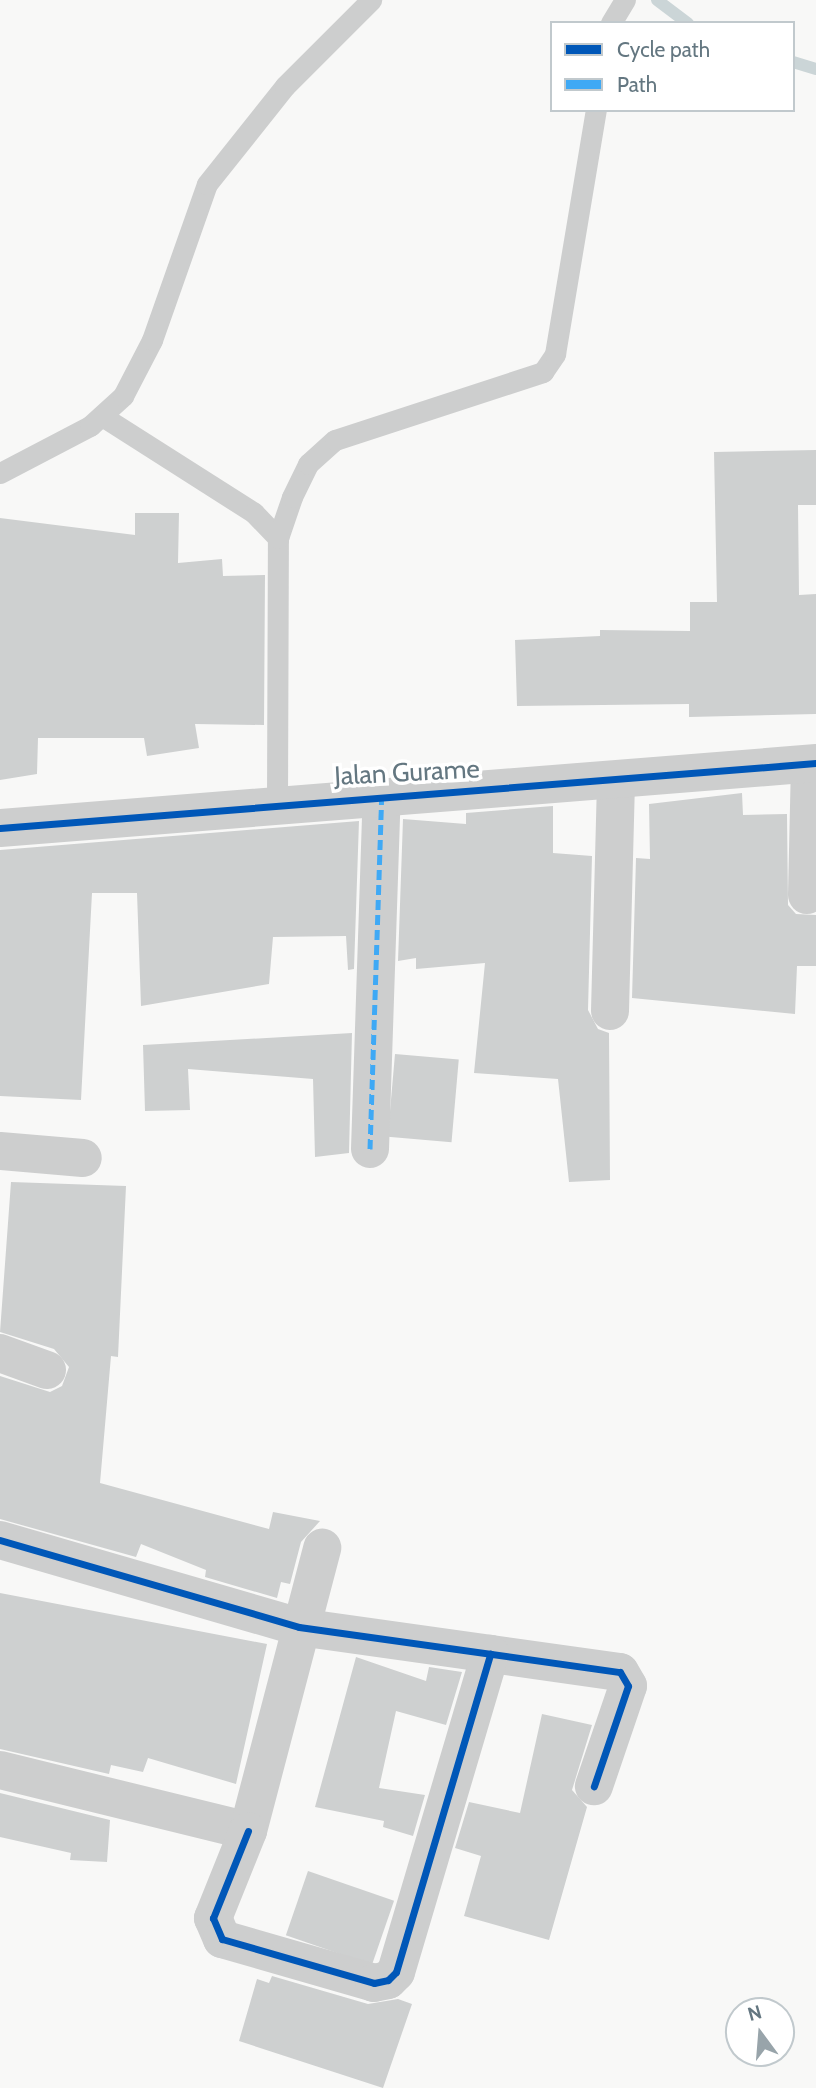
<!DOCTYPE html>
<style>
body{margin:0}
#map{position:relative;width:816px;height:2088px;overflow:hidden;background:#f8f8f7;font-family:Cabin,sans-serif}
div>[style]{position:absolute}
.stream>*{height:12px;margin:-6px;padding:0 6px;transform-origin:6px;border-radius:6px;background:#cbd5d7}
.building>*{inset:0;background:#ced0d0;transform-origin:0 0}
.service>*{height:21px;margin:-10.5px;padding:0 10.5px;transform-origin:10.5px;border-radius:10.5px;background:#cdcece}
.minor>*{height:38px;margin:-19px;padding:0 19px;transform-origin:19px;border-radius:19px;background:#cdcece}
.tertiary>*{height:38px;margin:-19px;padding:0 19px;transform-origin:19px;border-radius:19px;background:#cdcece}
.quiet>*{height:5px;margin-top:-2.5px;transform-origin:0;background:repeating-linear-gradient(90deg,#3fa9f5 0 10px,transparent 0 15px)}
.cycleway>*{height:7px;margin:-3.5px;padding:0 3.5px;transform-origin:3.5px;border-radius:3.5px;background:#0057b8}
span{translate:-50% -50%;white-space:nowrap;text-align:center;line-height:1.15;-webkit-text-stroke:7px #fff;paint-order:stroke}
.street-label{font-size:26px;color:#647781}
.legend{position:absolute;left:550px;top:21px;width:245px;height:91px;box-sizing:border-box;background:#fff;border:2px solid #c1c9cd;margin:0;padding:9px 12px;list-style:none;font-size:21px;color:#647781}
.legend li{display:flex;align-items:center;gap:14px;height:35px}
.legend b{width:35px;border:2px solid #c1c9cd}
.north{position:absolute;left:725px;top:1997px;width:70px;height:70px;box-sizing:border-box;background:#fff;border:2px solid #c1c9cd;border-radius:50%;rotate:344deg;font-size:19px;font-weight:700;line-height:28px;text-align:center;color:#647781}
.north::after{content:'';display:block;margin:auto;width:24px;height:32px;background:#98a4aa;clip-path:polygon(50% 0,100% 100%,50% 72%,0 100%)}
</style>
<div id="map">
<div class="stream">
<div style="left:657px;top:0;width:39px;rotate:37deg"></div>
<div style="left:793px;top:62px;width:24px;rotate:17deg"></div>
</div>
<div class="building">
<div style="clip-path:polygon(816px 450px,816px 505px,798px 505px,799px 595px,816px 594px,816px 714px,689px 717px,689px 704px,517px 706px,515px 640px,600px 636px,600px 630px,690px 631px,690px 602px,717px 602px,714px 452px)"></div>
<div style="clip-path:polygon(135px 513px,179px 513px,178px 563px,222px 559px,223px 576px,265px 575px,264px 725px,195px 724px,199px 748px,147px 756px,144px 738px,38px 738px,37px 774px,0 780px,0 518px,135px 535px)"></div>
<div style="clip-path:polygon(742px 793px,743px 815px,787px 814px,788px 905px,796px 914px,816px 915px,816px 966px,797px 966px,795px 1014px,632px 998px,636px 858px,650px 859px,649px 804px)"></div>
<div style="clip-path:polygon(553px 806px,553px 853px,592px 856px,588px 1010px,598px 1029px,609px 1033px,610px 1180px,569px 1182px,558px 1079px,474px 1073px,485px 963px,416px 969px,416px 958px,398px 961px,403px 819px,466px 824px,466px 813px)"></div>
<div style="clip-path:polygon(359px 821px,354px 969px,348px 970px,346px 936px,273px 937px,269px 984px,141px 1006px,137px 893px,92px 893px,81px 1100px,0 1096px,0 850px)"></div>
<div style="clip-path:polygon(352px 1033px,349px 1153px,315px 1157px,313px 1079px,188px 1069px,190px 1110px,145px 1111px,143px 1045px)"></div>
<div style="left:395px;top:1054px;width:64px;height:83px;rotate:5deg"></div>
<div style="clip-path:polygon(11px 1182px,126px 1186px,118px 1357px,111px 1356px,100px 1483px,269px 1529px,273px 1512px,320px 1521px,301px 1542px,290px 1584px,281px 1582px,277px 1598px,205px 1577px,206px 1570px,141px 1544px,136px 1557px,0 1519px,0 1376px,50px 1392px,62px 1386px,69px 1367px,54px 1349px,0 1332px)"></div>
<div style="clip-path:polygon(0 1593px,267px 1644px,236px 1784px,148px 1758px,143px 1772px,111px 1765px,109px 1774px,0 1749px)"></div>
<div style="clip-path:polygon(356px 1657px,426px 1681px,429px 1667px,462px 1672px,446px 1725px,396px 1711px,379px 1788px,425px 1795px,413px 1836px,383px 1827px,384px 1821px,315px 1807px)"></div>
<div style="clip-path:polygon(542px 1714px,592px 1725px,572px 1790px,587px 1807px,549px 1940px,464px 1916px,481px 1856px,455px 1848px,469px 1802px,520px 1813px)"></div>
<div style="clip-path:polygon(0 1793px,110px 1820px,107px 1862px,70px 1860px,71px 1853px,0 1837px)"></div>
<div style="left:308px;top:1871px;width:91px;height:68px;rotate:19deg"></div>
<div style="clip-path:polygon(272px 1976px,368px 2004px,398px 1999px,412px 2004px,383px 2088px,239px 2041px,257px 1979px,269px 1983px)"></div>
</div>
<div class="service">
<div style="left:611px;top:23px;width:27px;rotate:-59deg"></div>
<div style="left:102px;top:416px;width:180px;rotate:32.5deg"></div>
<div style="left:254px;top:513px;width:35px;rotate:46deg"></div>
<div style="left:0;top:473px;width:102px;rotate:-27.6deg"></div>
<div style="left:90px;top:426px;width:45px;rotate:-42.3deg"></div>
<div style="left:123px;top:396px;width:63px;rotate:-62.6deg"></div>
<div style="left:152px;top:340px;width:165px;rotate:-70.6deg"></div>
<div style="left:207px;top:184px;width:125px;rotate:-51.5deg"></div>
<div style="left:285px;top:86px;width:122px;rotate:-45deg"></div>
<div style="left:277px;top:801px;width:263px;rotate:-89.8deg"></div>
<div style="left:278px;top:538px;width:43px;rotate:-71.1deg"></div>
<div style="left:292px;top:497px;width:37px;rotate:-64deg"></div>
<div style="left:308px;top:464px;width:36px;rotate:-42deg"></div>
<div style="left:335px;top:440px;width:219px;rotate:-18.1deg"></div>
<div style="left:543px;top:372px;width:22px;rotate:-56deg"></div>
<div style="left:555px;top:354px;width:247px;rotate:-80.5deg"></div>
</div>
<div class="minor">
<div style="left:807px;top:895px;width:131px;rotate:-88.7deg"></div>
<div style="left:610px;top:1011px;width:229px;rotate:-88.5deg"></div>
<div style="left:370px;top:1149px;width:353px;rotate:-88.1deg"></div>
<div style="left:0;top:1151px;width:83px;rotate:4.8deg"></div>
<div style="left:0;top:1353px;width:50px;rotate:19.9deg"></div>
<div style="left:0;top:1540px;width:311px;rotate:16.2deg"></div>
<div style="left:299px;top:1627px;width:324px;rotate:8deg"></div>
<div style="left:620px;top:1672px;width:16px;rotate:60deg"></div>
<div style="left:628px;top:1686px;width:106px;rotate:108.8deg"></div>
<div style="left:0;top:1770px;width:255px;rotate:13.8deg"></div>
<div style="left:248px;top:1831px;width:293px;rotate:-75.3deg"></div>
<div style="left:248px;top:1831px;width:94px;rotate:111.9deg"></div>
<div style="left:213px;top:1918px;width:23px;rotate:67deg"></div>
<div style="left:222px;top:1939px;width:158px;rotate:16.1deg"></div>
<div style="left:374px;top:1983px;width:14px;rotate:-12deg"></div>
<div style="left:388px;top:1980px;width:11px;rotate:-45deg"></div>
<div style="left:396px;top:1972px;width:332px;rotate:-73.5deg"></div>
</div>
<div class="tertiary">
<div style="left:0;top:828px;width:819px;rotate:-4.55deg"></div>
</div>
<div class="quiet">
<div style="left:370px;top:1149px;width:353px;rotate:-88.1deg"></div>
</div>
<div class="cycleway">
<div style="left:0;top:828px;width:819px;rotate:-4.55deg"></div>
<div style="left:0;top:1540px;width:311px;rotate:16.2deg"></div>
<div style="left:299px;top:1627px;width:324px;rotate:8deg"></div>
<div style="left:620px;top:1672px;width:16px;rotate:60deg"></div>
<div style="left:628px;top:1686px;width:106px;rotate:108.8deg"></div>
<div style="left:248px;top:1831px;width:94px;rotate:111.9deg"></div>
<div style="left:213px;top:1918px;width:23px;rotate:67deg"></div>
<div style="left:222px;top:1939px;width:158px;rotate:16.1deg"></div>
<div style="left:374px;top:1983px;width:14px;rotate:-12deg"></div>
<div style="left:388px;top:1980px;width:11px;rotate:-45deg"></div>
<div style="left:396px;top:1972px;width:332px;rotate:-73.5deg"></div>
</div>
<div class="street-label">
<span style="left:407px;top:773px;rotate:-3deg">Jalan Gurame</span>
</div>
<ul class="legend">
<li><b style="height:9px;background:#0057b8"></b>Cycle path</li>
<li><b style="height:9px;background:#3fa9f5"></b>Path</li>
</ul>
<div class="north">N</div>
</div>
